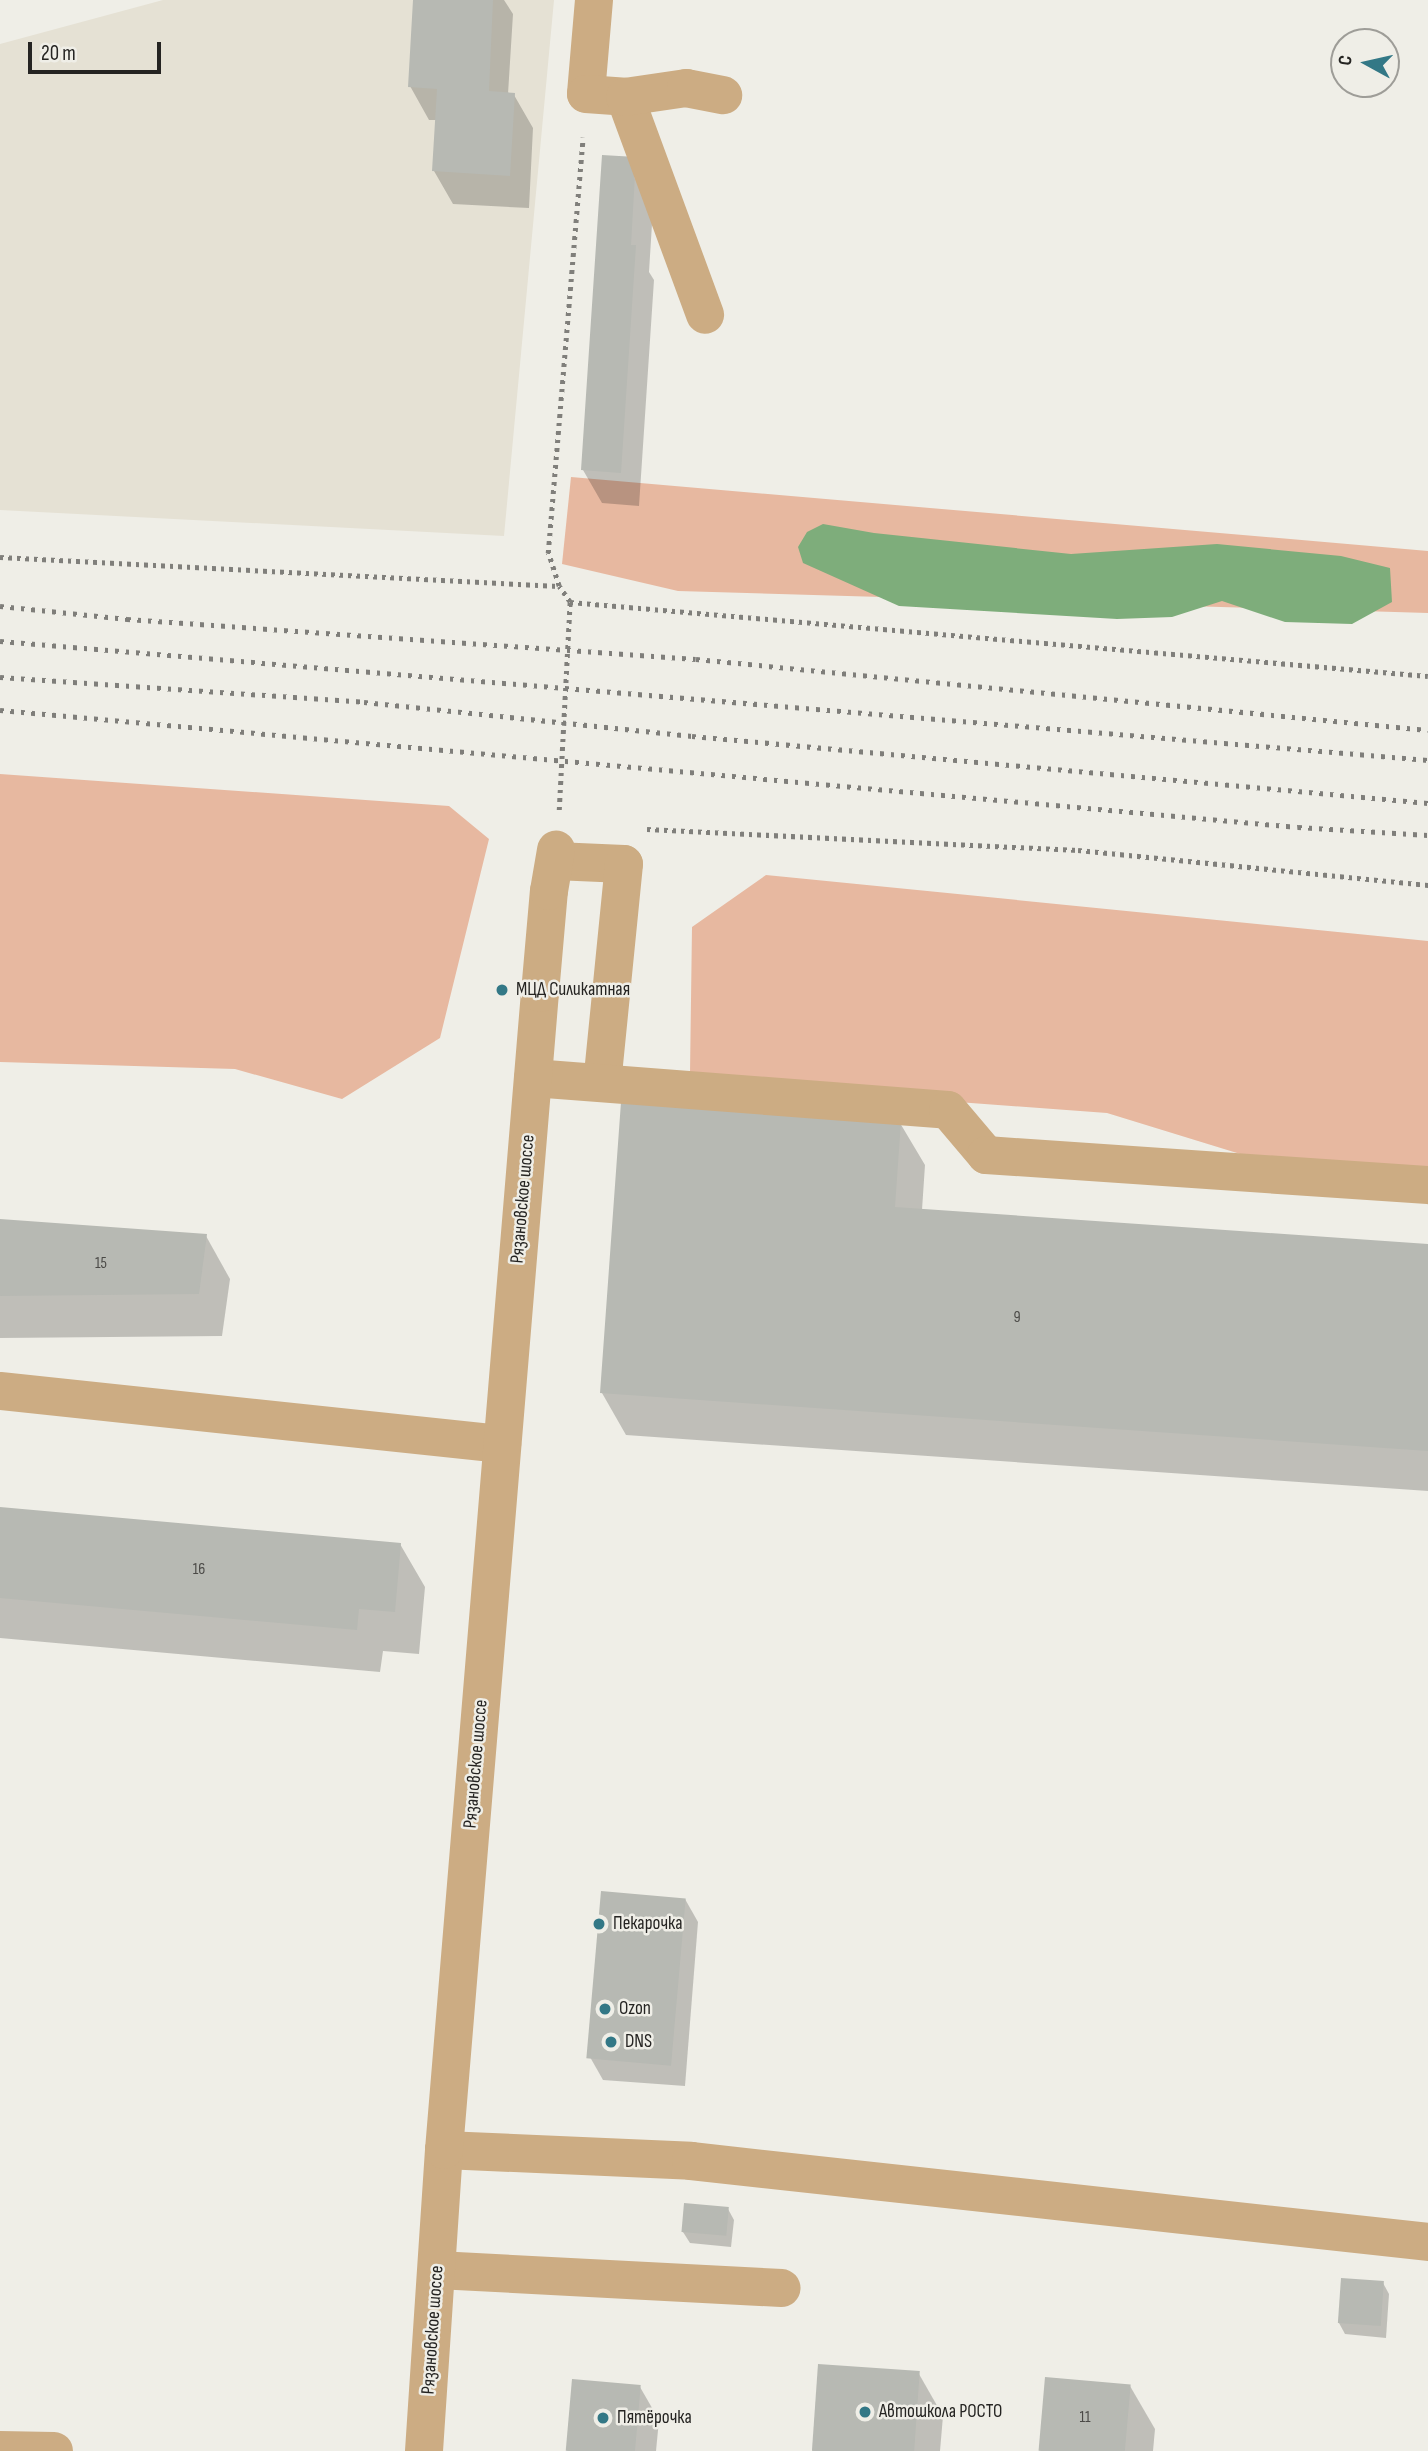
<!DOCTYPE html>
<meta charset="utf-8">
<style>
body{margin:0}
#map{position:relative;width:1428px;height:2451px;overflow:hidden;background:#efeee7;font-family:"Sofia Sans Condensed",sans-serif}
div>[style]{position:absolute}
.built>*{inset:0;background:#e5e1d4}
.green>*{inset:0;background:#e7b8a0}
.water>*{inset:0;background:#7ead7b}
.shadow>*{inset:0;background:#0003}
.building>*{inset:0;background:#b7b9b3;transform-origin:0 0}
.path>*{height:4.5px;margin-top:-2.25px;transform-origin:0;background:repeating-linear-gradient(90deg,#807f7b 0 3.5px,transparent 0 8.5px)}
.minor>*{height:38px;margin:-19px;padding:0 19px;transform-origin:19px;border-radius:19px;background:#ccac83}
.rail>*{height:5px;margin-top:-2.5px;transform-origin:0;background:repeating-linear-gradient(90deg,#7f7e7a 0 3.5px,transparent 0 10.5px)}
.dots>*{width:19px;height:19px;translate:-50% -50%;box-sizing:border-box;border:4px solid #efeee7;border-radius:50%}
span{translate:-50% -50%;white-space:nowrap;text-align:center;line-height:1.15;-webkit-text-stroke:5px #efeee7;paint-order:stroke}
.number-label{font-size:16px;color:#4a4946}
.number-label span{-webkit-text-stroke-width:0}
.poi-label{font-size:19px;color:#252422}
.left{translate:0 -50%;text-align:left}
.street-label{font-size:19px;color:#252422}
.north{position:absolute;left:1330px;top:28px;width:70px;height:70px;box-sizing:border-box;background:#efeee7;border:2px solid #9e9d98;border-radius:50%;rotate:278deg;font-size:19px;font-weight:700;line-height:28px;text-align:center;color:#252422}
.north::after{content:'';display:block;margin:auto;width:24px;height:32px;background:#337886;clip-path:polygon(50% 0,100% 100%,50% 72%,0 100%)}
.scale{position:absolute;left:28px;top:42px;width:133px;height:32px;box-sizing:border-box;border:4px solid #252422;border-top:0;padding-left:9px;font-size:21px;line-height:24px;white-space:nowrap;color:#252422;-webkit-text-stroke:5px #efeee7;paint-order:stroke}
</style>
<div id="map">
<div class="built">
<div style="clip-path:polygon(163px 0,554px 0,504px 536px,0 510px,0 44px)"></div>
</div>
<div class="green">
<div style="clip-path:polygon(571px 477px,1428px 551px,1428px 613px,678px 591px,562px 564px)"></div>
<div style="clip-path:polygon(0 774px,449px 806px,489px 839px,440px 1038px,342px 1099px,235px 1069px,0 1062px)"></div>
<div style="clip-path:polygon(766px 875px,1428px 941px,1428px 1174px,1302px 1173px,1107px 1113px,877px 1096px,690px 1073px,692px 927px)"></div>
</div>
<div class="water">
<div style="clip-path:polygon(823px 524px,874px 533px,1071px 554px,1217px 544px,1341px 556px,1390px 568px,1392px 602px,1352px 624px,1285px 622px,1222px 601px,1172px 617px,1117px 619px,899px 606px,803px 563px,798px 547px,807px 532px)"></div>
</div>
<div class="shadow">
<div style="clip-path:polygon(415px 0,504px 0,513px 14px,508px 94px,514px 95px,533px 128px,529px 208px,453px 204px,434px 171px,437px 120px,429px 120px,410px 86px)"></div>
<div style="clip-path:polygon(604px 157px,654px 192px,649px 272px,654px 280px,639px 506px,602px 503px,583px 470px)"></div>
<div style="clip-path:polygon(900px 1123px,925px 1165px,922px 1210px,1428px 1245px,1428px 1491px,626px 1435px,602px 1393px)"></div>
<div style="clip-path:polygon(0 1221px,206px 1236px,230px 1279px,222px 1336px,0 1338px)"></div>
<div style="clip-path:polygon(0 1508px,400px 1544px,425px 1587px,419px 1654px,383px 1651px,380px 1672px,0 1638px)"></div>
<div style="clip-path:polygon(685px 1899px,698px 1922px,685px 2086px,603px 2080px,590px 2057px)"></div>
<div style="clip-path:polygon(728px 2209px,734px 2220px,731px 2247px,690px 2243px,683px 2232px)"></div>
<div style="clip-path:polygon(1383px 2283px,1389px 2294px,1386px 2338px,1345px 2334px,1339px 2323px)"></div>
<div style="clip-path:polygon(919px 2374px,943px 2416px,940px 2451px,812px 2451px)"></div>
<div style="clip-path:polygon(1130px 2386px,1155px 2429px,1153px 2451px,1040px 2451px)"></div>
<div style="clip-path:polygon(640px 2387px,659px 2420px,656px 2451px,567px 2451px)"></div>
</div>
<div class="building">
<div style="clip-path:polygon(413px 0,493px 0,489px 91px,515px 93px,510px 176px,432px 171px,437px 89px,408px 87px)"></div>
<div style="clip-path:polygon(602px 155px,636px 157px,631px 245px,636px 245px,621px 473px,581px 470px)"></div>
<div style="clip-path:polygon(621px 1102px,901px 1121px,895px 1207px,1428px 1244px,1428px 1451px,600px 1393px)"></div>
<div style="clip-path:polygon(0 1219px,207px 1234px,199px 1294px,0 1296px)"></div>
<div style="clip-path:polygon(0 1507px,401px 1543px,395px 1612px,359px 1609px,357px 1630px,0 1598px)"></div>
<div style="left:601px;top:1891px;width:85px;height:168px;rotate:5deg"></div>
<div style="left:684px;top:2203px;width:45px;height:29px;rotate:5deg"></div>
<div style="left:1341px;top:2278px;width:43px;height:45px;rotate:4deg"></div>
<div style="left:818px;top:2364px;width:102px;height:87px;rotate:4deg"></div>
<div style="left:1045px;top:2377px;width:86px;height:74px;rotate:5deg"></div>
<div style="left:572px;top:2379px;width:69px;height:72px;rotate:5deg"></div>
</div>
<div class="path">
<div style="left:0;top:557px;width:559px;rotate:2.98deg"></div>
<div style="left:570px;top:602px;width:861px;rotate:4.93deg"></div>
<div style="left:559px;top:810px;width:208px;rotate:-87deg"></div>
<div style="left:570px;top:602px;width:19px;rotate:-125deg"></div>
<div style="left:559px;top:586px;width:35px;rotate:-108deg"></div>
<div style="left:548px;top:553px;width:417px;rotate:-85.2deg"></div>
<div style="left:647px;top:829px;width:432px;rotate:2.8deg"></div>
<div style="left:1078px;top:850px;width:352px;rotate:5.7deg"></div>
</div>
<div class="minor">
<div style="left:594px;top:0;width:94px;rotate:94.9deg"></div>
<div style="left:586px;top:94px;width:39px;rotate:4deg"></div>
<div style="left:625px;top:97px;width:232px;rotate:69.8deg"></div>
<div style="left:625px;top:97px;width:62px;rotate:-8.4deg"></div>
<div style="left:686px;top:88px;width:38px;rotate:11deg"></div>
<div style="left:555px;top:861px;width:69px;rotate:2.5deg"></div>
<div style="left:624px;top:864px;width:220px;rotate:95.7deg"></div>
<div style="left:533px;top:1078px;width:416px;rotate:4.4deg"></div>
<div style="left:948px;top:1110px;width:59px;rotate:49.8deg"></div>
<div style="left:986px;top:1155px;width:443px;rotate:3.9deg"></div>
<div style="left:0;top:1391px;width:505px;rotate:6.03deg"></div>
<div style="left:444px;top:2150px;width:247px;rotate:2.5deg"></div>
<div style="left:691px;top:2161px;width:741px;rotate:6.27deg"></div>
<div style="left:437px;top:2270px;width:345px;rotate:3deg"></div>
<div style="left:0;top:2450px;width:54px;rotate:1.1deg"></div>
<div style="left:424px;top:2451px;width:302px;rotate:-86.2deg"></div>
<div style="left:444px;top:2150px;width:1161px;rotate:-85.26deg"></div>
<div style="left:540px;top:993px;width:102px;rotate:-85deg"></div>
<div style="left:549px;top:891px;width:42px;rotate:-80.3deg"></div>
</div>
<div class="rail">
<div style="left:0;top:606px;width:128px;rotate:5.8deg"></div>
<div style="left:127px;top:619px;width:570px;rotate:4.02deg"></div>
<div style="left:696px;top:659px;width:735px;rotate:5.54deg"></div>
<div style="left:0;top:641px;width:1433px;rotate:4.76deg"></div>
<div style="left:0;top:677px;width:365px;rotate:3.9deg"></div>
<div style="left:364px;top:702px;width:330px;rotate:5.9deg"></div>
<div style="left:692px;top:736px;width:739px;rotate:5.2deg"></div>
<div style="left:0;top:710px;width:1303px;rotate:5.15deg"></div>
<div style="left:1298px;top:827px;width:130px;rotate:3.5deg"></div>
</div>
<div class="dots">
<div style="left:502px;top:990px;background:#337886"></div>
<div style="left:599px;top:1924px;background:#337886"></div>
<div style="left:605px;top:2009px;background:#337886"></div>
<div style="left:611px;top:2042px;background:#337886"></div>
<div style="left:865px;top:2412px;background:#337886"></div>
<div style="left:603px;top:2418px;background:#337886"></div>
</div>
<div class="number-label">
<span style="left:101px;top:1264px">15</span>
<span style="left:1017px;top:1318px">9</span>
<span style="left:199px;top:1570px">16</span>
<span style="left:1085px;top:2418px">11</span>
</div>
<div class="poi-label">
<span class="left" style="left:516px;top:990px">МЦД Силикатная</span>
<span class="left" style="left:613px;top:1924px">Пекарочка</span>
<span class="left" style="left:619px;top:2009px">Ozon</span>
<span class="left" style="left:625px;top:2042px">DNS</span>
<span class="left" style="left:879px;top:2412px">Автошкола РОСТО</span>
<span class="left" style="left:617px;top:2418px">Пятёрочка</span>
</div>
<div class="street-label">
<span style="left:523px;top:1199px;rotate:-85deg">Рязановское шоссе</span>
<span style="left:476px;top:1764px;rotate:-85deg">Рязановское шоссе</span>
<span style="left:433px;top:2330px;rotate:-86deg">Рязановское шоссе</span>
</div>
<div class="north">С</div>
<div class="scale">20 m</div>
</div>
